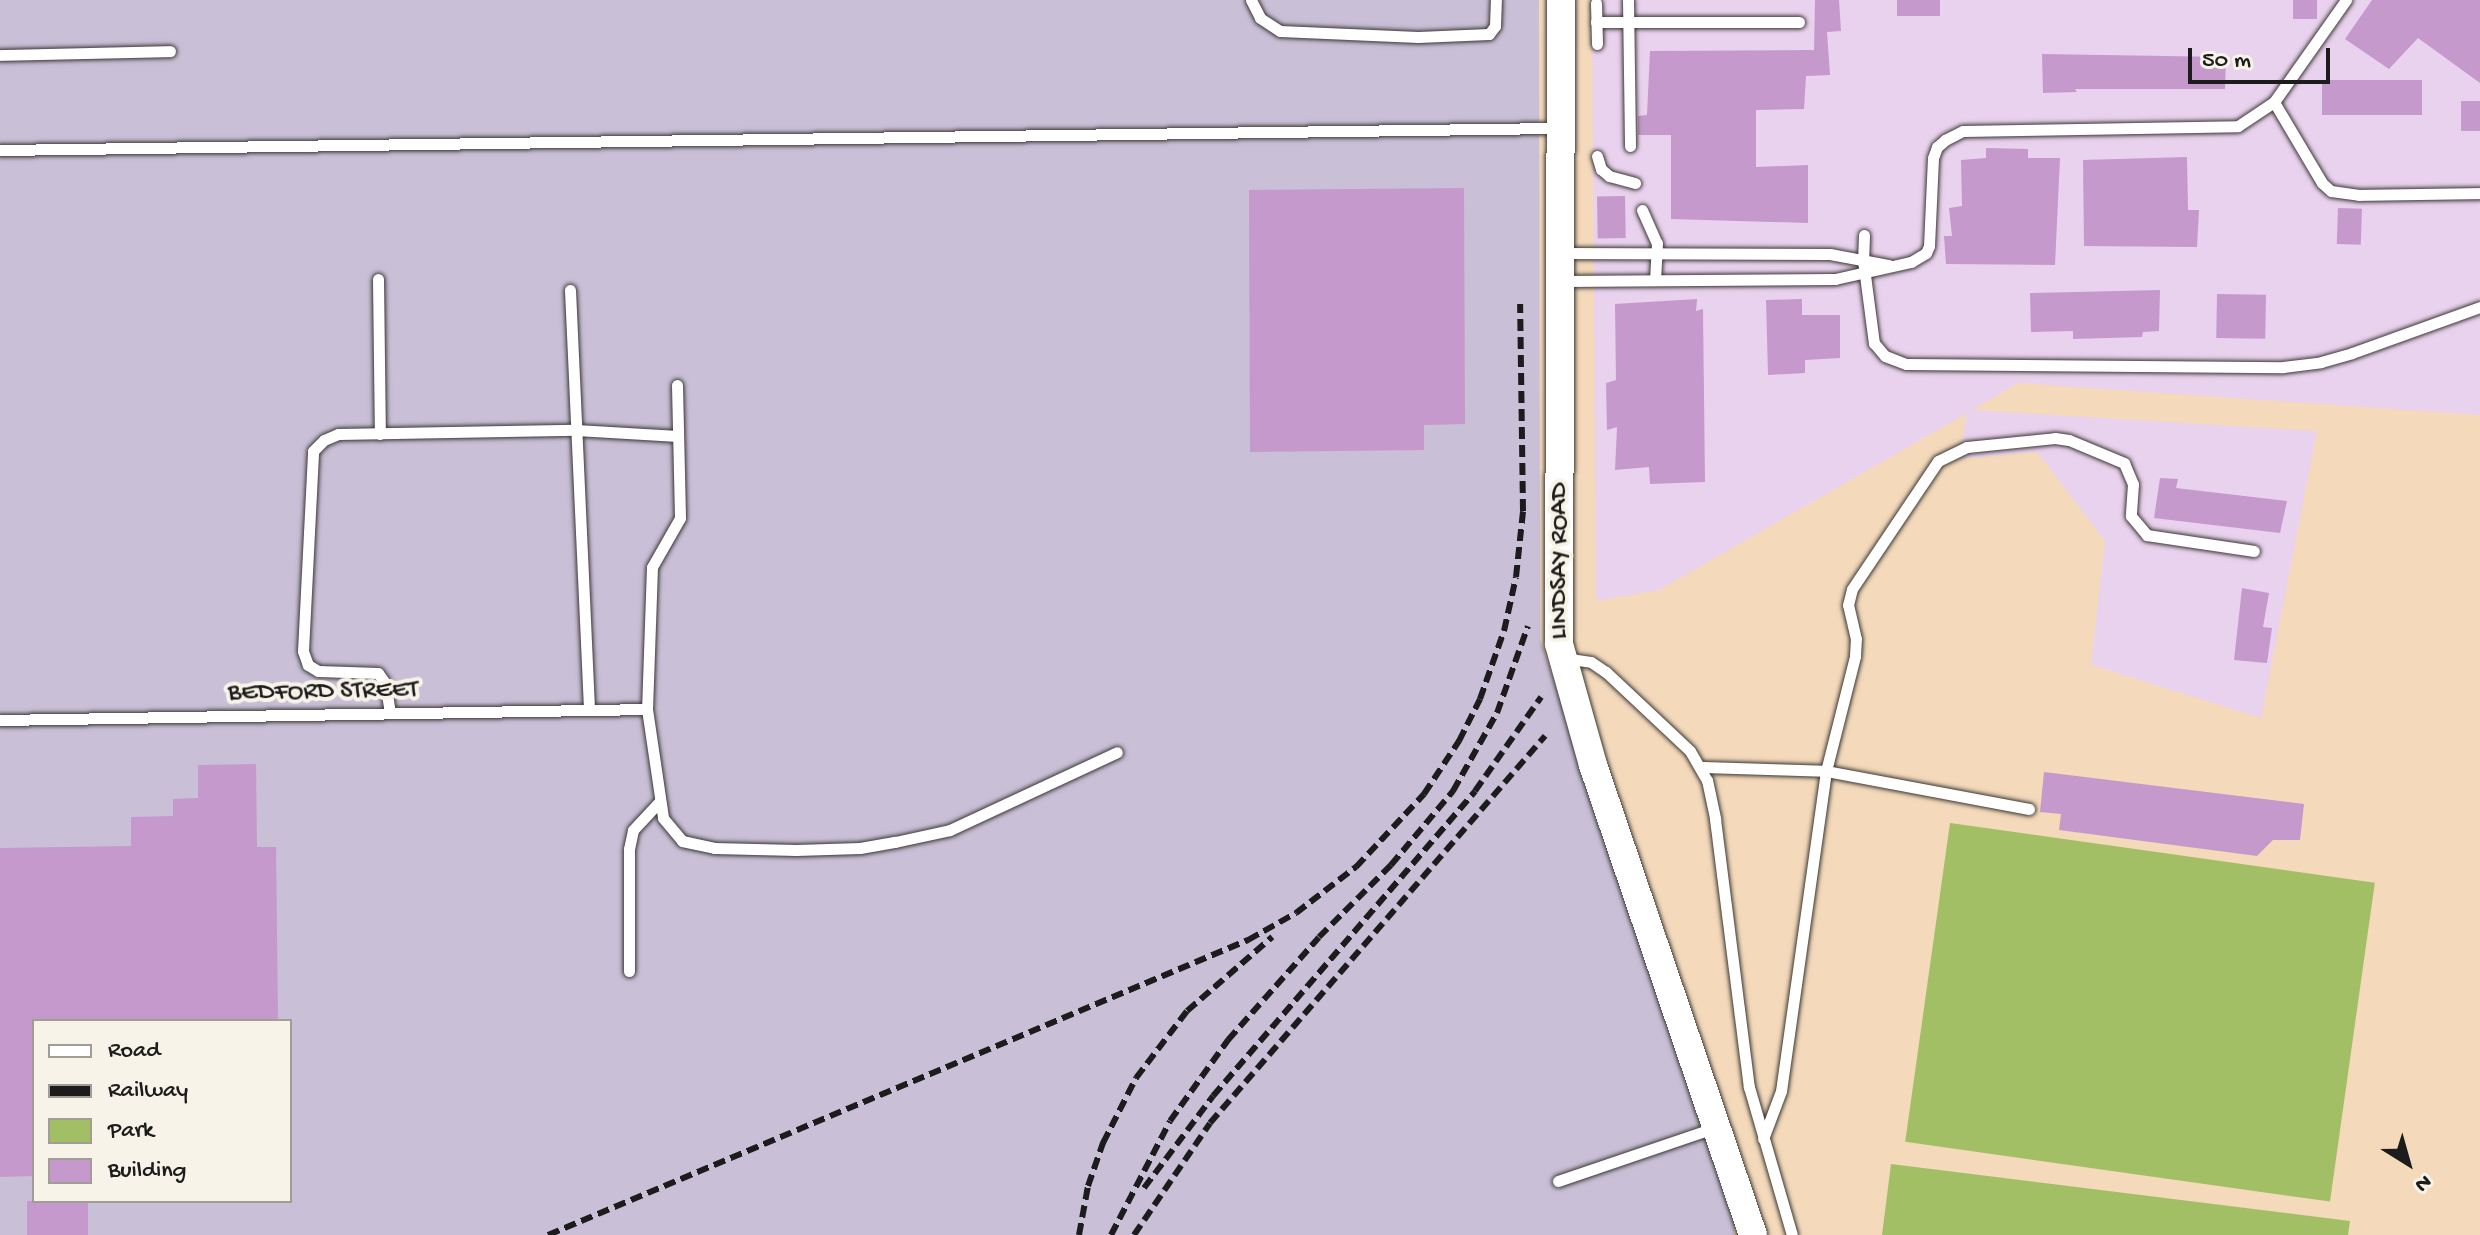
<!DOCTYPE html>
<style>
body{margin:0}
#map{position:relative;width:2480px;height:1235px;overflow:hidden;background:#f4d9bb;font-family:"Gochi Hand",sans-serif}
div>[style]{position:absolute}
.built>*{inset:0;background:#e9d2ee}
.industrial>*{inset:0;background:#c9bfd7}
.green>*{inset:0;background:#a2bf66;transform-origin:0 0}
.building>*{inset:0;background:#c599cb;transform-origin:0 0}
.roads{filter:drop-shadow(0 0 2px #3c3834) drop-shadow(0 0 2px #3c3834)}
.service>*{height:11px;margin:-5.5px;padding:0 5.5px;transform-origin:5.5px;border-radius:5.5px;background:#fff}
.tertiary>*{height:28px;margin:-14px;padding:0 14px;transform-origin:14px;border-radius:14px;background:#fff}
.rail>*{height:6px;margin-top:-3px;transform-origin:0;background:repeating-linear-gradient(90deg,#1c1c1c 0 12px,transparent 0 18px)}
span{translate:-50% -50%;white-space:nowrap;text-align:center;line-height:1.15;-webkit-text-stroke:8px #f7f3e8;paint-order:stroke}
.street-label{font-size:26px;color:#1c1c1c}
.legend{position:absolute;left:32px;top:1019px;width:260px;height:184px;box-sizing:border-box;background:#f7f3e8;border:2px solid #9f9d96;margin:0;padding:10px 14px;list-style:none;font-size:24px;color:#1c1c1c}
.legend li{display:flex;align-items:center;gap:16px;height:40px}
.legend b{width:40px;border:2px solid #9f9d96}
.north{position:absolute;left:2368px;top:1123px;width:80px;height:80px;-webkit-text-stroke:6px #f7f3e8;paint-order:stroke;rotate:143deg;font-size:22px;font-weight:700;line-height:32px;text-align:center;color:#1c1c1c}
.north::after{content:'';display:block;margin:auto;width:28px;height:36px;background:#1c1c1c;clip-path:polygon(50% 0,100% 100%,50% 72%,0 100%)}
.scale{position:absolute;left:2188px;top:48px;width:142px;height:36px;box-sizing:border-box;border:4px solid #1c1c1c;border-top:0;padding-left:10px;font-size:24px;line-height:28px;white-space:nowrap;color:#1c1c1c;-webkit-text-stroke:6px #f7f3e8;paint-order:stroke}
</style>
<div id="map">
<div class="built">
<div style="clip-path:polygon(1592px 0,2480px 0,2480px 415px,2018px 383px,1972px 410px,2317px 431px,2261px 718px,2091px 665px,2105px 541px,2037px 452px,1959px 459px,1967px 413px,1659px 590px,1596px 601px)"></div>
</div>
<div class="industrial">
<div style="clip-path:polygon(evenodd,0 0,1539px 0,1540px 639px,1735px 1222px,1734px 1235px,0 1235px,0 0,34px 1021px,290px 1021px,290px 1201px,34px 1201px,34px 1021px)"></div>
</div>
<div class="green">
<div style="left:1950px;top:823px;width:429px;height:322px;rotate:8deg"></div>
<div style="clip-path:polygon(1891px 1164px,2350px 1221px,2348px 1235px,1882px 1235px)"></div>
</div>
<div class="building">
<div style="clip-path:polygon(1815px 0,1839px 0,1841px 31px,1827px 32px,1830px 75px,1806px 76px,1804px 109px,1756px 110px,1756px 167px,1808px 165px,1808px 223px,1671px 219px,1671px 135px,1638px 135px,1638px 116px,1647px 115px,1650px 51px,1814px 50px)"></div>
<div style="left:1897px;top:0;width:43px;height:16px"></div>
<div style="left:2293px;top:0;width:24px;height:19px"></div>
<div style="clip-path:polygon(2372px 0,2480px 0,2480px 83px,2418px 38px,2389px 69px,2345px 39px)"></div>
<div style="clip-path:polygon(2042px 54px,2226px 57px,2225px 89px,2075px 89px,2077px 92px,2043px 93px)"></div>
<div style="left:2322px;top:80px;width:100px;height:35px"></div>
<div style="left:2480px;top:101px;width:30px;height:19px;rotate:90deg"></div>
<div style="clip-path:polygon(1986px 148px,2028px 149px,2028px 158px,2060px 158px,2055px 265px,1946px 264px,1944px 236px,1952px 236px,1949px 208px,1962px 206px,1961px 160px,1986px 158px)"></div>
<div style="clip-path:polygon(2187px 157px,2188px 210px,2199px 210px,2197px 247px,2084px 246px,2083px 160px)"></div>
<div style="clip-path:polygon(1464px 188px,1465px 424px,1424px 425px,1424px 450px,1250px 452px,1249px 190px)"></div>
<div style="left:1625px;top:196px;width:42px;height:28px;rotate:89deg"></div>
<div style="left:2338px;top:208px;width:24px;height:36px;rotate:2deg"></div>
<div style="clip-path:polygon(2160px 290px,2159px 331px,2143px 332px,2142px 337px,2073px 339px,2073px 331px,2031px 332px,2030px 293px)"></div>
<div style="left:2217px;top:294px;width:49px;height:44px;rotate:1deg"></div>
<div style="clip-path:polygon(1697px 299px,1696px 311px,1703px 309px,1705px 482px,1650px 484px,1649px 467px,1615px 470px,1617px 427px,1607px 430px,1606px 383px,1616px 380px,1615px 304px)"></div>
<div style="clip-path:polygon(1802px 299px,1802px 315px,1840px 315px,1840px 358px,1805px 360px,1805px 373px,1768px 375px,1766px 300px)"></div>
<div style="clip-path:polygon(2160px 478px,2178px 479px,2176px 488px,2287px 501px,2280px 533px,2154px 518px)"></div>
<div style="clip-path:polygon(2242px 588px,2269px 593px,2263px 627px,2272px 628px,2267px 663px,2234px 660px)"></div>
<div style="clip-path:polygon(256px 764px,257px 847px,276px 847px,278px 1021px,34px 1021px,34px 1176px,0 1177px,0 848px,131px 846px,131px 817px,173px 816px,173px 799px,198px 798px,198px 765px)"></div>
<div style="clip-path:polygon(2044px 772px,2304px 804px,2300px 840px,2273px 840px,2257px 856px,2059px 830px,2061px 814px,2040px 812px)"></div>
<div style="left:27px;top:1201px;width:61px;height:34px"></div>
</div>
<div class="roads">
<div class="service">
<div style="left:1251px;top:0;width:20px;rotate:63deg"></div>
<div style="left:1260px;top:18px;width:24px;rotate:33deg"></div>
<div style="left:1280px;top:31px;width:138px;rotate:2.5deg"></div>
<div style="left:1418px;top:37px;width:71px;rotate:-2.4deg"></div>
<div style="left:1489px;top:34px;width:10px;rotate:-53deg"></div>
<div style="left:1495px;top:26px;width:26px;rotate:-88deg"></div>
<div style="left:1628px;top:0;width:146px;rotate:89.2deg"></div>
<div style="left:1596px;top:3px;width:41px;rotate:88.6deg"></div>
<div style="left:1596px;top:22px;width:203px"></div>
<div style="left:0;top:55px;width:170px;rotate:-1.3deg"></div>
<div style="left:2274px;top:102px;width:94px;rotate:59.3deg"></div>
<div style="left:2322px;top:183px;width:12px;rotate:42deg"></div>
<div style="left:2331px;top:191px;width:28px;rotate:8deg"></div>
<div style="left:2359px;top:195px;width:121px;rotate:-0.9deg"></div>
<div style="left:0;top:150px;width:1559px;rotate:-0.81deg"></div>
<div style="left:1597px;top:156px;width:14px;rotate:73deg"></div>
<div style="left:1601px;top:169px;width:11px;rotate:41deg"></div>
<div style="left:1609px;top:176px;width:27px;rotate:15deg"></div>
<div style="left:1642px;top:210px;width:36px;rotate:66deg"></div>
<div style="left:1657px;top:243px;width:35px;rotate:93deg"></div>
<div style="left:1864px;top:235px;width:25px;rotate:92deg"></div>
<div style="left:1863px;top:260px;width:84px;rotate:82.5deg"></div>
<div style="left:1874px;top:343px;width:17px;rotate:50deg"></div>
<div style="left:1885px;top:356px;width:22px;rotate:21deg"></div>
<div style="left:1906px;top:364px;width:377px;rotate:0.5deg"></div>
<div style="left:2283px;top:367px;width:38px;rotate:-7deg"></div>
<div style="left:2321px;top:362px;width:32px;rotate:-16deg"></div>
<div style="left:2352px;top:353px;width:136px;rotate:-19.8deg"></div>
<div style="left:1561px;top:253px;width:269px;rotate:0.2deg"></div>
<div style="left:1830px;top:254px;width:60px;rotate:10.6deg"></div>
<div style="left:378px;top:279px;width:155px;rotate:89.3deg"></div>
<div style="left:1562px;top:281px;width:273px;rotate:-0.4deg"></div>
<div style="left:1835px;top:279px;width:78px;rotate:-12.6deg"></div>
<div style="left:1911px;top:262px;width:17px;rotate:-31deg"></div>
<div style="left:1926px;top:253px;width:8px;rotate:-67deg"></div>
<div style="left:1929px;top:246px;width:88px;rotate:-87.4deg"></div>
<div style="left:1933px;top:158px;width:12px;rotate:-70deg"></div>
<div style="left:1937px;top:147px;width:11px;rotate:-41deg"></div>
<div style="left:1945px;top:140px;width:20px;rotate:-27deg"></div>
<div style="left:1963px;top:131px;width:275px;rotate:-1deg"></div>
<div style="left:2238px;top:126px;width:43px;rotate:-33.7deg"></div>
<div style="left:2274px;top:102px;width:125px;rotate:-54.8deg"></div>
<div style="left:570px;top:290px;width:420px;rotate:87.4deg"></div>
<div style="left:677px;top:385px;width:133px;rotate:88.7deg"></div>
<div style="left:680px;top:518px;width:56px;rotate:119.7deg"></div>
<div style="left:652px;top:567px;width:142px;rotate:92deg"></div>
<div style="left:647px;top:709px;width:110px;rotate:81.6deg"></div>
<div style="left:663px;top:818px;width:30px;rotate:50deg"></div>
<div style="left:682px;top:841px;width:33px;rotate:12deg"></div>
<div style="left:714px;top:848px;width:82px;rotate:1.4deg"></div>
<div style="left:796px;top:850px;width:64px;rotate:-1.8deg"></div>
<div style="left:860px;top:848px;width:36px;rotate:-10deg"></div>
<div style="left:895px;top:842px;width:56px;rotate:-12.3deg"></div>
<div style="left:950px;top:830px;width:184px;rotate:-25deg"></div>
<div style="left:1563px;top:658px;width:28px;rotate:8deg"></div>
<div style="left:1591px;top:662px;width:18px;rotate:34deg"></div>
<div style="left:1606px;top:672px;width:115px;rotate:43.2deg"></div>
<div style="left:1690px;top:751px;width:34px;rotate:60deg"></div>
<div style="left:1707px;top:780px;width:40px;rotate:78deg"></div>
<div style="left:1715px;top:819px;width:270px;rotate:82.8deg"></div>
<div style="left:1749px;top:1087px;width:154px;rotate:73.8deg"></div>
<div style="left:390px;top:713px;width:30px;rotate:-99deg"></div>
<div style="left:385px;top:683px;width:12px;rotate:-125deg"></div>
<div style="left:378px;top:673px;width:60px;rotate:-178.1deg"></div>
<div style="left:318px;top:671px;width:12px;rotate:-149deg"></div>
<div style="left:308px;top:665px;width:15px;rotate:-110deg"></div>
<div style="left:303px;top:651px;width:200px;rotate:-87.1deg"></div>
<div style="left:313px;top:451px;width:16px;rotate:-45deg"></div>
<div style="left:324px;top:440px;width:15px;rotate:-23deg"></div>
<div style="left:338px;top:434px;width:238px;rotate:-1deg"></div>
<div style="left:576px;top:430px;width:102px;rotate:3.4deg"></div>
<div style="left:0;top:720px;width:647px;rotate:-0.97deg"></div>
<div style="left:1701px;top:767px;width:125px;rotate:1.8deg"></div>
<div style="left:1826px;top:771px;width:323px;rotate:98deg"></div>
<div style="left:1781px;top:1091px;width:51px;rotate:110.6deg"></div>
<div style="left:2029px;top:809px;width:207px;rotate:-169.4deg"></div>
<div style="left:1826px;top:771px;width:119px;rotate:-75.8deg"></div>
<div style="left:1855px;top:656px;width:17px;rotate:-87deg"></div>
<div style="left:1856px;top:639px;width:35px;rotate:-103deg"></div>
<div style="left:1848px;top:605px;width:16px;rotate:-76deg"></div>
<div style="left:1852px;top:589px;width:154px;rotate:-56.1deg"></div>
<div style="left:1938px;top:461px;width:32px;rotate:-26deg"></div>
<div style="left:1967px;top:447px;width:88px;rotate:-5.8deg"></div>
<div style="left:2055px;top:438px;width:14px;rotate:8deg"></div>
<div style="left:2069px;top:440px;width:60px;rotate:22.7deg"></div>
<div style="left:2124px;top:463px;width:23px;rotate:67deg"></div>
<div style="left:2133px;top:484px;width:32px;rotate:94deg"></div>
<div style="left:2131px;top:516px;width:25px;rotate:50deg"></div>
<div style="left:2147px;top:535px;width:108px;rotate:8.5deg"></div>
<div style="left:629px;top:971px;width:122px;rotate:-90deg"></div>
<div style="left:629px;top:849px;width:19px;rotate:-78deg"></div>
<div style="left:633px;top:830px;width:38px;rotate:-47deg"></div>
<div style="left:1558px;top:1181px;width:168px;rotate:-18.8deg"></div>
</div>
<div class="tertiary">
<div style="left:1561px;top:0;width:644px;rotate:90.18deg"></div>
<div style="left:1559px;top:644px;width:126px;rotate:74.3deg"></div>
<div style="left:1593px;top:765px;width:496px;rotate:71.2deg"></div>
</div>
</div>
<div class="rail">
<div style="left:1144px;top:1188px;width:115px;rotate:-53.1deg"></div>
<div style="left:1213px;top:1096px;width:402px;rotate:-49.3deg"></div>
<div style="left:1475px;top:791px;width:115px;rotate:-54.9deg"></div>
<div style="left:548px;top:1235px;width:760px;rotate:-22.85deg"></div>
<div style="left:1248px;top:940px;width:55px;rotate:-29.4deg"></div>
<div style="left:1296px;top:913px;width:76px;rotate:-37.5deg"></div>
<div style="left:1356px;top:867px;width:100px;rotate:-47deg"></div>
<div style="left:1424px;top:794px;width:64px;rotate:-56.6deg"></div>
<div style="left:1459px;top:741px;width:47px;rotate:-63.4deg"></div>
<div style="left:1480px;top:699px;width:72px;rotate:-70.6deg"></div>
<div style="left:1504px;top:631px;width:55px;rotate:-77.5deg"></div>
<div style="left:1516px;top:577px;width:66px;rotate:-83.9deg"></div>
<div style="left:1523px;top:511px;width:207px;rotate:-90.8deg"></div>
<div style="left:1079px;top:1235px;width:50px;rotate:-79.6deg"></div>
<div style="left:1088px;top:1186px;width:46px;rotate:-70.8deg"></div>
<div style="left:1103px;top:1143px;width:73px;rotate:-63.1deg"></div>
<div style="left:1136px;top:1078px;width:84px;rotate:-52.7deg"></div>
<div style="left:1187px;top:1011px;width:113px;rotate:-41deg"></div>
<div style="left:1111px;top:1235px;width:128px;rotate:-62.6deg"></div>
<div style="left:1170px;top:1121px;width:100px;rotate:-54.4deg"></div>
<div style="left:1228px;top:1040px;width:137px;rotate:-48.5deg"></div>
<div style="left:1319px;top:937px;width:102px;rotate:-45deg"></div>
<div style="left:1391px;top:865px;width:97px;rotate:-50deg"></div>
<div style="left:1453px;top:791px;width:90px;rotate:-60.6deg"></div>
<div style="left:1497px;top:713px;width:92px;rotate:-70.4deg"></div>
<div style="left:1134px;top:1235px;width:135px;rotate:-55.8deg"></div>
<div style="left:1210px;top:1123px;width:512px;rotate:-49.12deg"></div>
</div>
<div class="street-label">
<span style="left:1561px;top:561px;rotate:-90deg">LINDSAY ROAD</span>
<span style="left:323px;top:693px;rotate:-1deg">BEDFORD STREET</span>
</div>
<ul class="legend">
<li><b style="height:10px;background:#fff"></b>Road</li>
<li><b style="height:10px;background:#1c1c1c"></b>Railway</li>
<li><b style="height:22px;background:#a2bf66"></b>Park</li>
<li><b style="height:22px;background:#c599cb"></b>Building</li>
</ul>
<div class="north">N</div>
<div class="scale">50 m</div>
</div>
